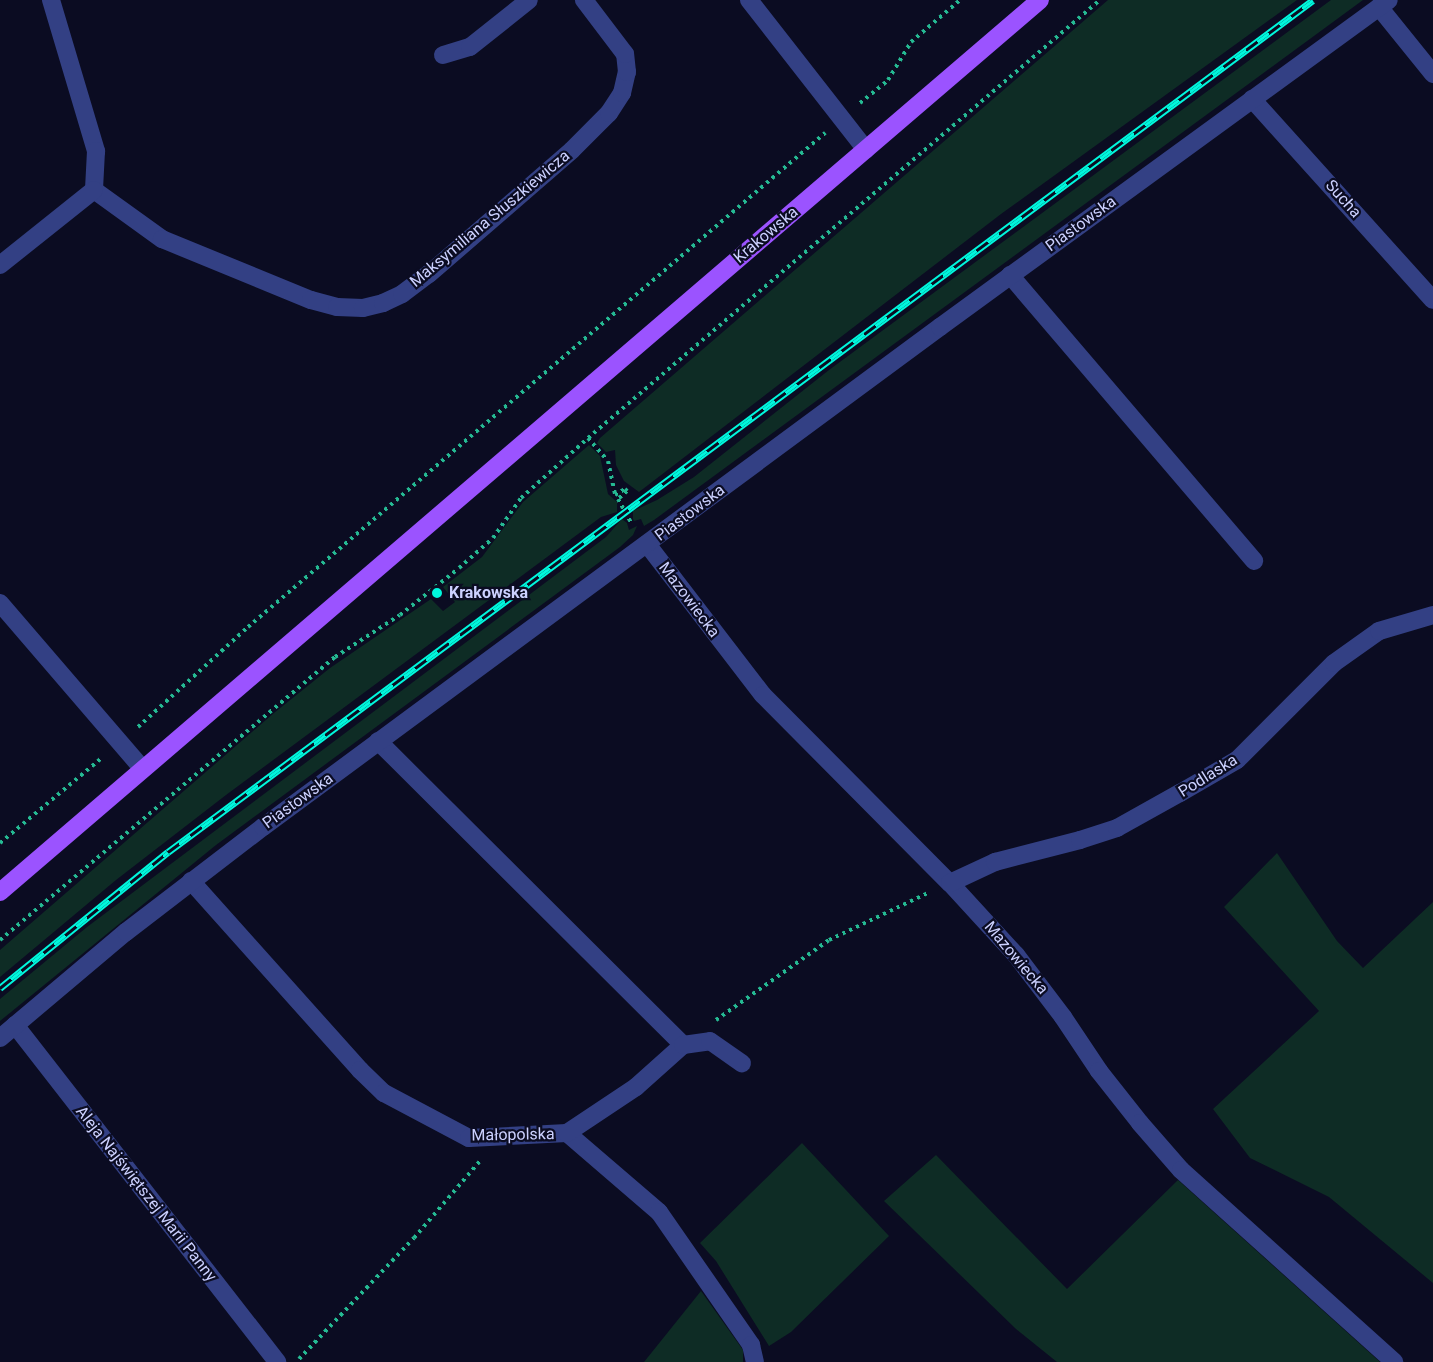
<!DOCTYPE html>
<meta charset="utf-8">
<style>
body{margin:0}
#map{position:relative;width:1433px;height:1362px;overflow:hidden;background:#0b0c22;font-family:Roboto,sans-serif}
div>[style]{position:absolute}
.green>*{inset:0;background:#0e2c25}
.path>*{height:4px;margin-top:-2px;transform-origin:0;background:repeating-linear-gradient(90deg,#25ba93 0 3px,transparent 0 7.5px)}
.minor>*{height:18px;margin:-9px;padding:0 9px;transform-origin:9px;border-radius:9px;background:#334084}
.major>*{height:18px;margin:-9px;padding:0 9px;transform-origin:9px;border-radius:9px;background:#9b53ff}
.rail>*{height:7px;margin-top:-3.5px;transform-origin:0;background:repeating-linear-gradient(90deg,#0b0c22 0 14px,#00f7dd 0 28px);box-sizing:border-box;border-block:2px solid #00f7dd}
.dots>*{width:16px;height:16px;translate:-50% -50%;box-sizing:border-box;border:3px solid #0b0c22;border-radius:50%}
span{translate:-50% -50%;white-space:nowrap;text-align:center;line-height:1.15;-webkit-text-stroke:4.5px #0b0c22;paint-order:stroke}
.street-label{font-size:16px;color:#ccd1ff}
.poi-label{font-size:16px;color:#ccd1ff;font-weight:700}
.left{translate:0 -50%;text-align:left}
</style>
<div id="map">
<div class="green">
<div style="clip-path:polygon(1108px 0,1297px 0,1001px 214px,639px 492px,624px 481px,616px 465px,615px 450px,606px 452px,597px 443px,600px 438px)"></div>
<div style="clip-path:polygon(1331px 0,1363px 0,654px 520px,644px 526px,641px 519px,634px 521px,633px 519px,633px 511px,657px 500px,694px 477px,829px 370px)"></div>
<div style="clip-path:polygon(589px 445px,600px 456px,608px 494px,617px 502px,617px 512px,601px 517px,226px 795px,116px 880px,0 977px,0 950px,274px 713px,330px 668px,431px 599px,443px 611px,455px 602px,443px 587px,482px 557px,523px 502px)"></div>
<div style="clip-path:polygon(622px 519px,627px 523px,629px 530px,637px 526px,633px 535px,620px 547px,216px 845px,0 1021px,0 999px,87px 927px,606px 537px)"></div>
<div style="clip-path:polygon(1277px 853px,1337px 941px,1363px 968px,1433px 902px,1433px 1283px,1329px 1197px,1250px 1158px,1213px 1109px,1319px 1011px,1224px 907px)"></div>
<div style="clip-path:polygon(802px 1143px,889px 1236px,791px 1332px,769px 1346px,716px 1261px,700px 1243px)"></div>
<div style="clip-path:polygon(936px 1155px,1067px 1289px,1178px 1180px,1380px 1362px,1057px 1362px,1016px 1329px,884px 1201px)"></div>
<div style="clip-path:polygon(701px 1291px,743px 1350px,743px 1362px,644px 1362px)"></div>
</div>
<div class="path">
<div style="left:860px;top:103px;width:36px;rotate:-39deg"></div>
<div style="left:888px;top:80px;width:44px;rotate:-58.8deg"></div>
<div style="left:911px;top:42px;width:65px;rotate:-40.6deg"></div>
<div style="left:588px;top:438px;width:30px;rotate:49deg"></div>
<div style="left:608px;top:461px;width:35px;rotate:78deg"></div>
<div style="left:615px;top:495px;width:12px;rotate:-31deg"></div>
<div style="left:625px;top:489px;width:3px;rotate:45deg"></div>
<div style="left:627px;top:491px;width:12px;rotate:138deg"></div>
<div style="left:618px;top:499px;width:29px;rotate:61deg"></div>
<div style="left:138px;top:727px;width:149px;rotate:-42.3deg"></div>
<div style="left:248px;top:627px;width:760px;rotate:-40.57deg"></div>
<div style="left:0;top:843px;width:134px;rotate:-39.9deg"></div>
<div style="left:0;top:940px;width:439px;rotate:-40.2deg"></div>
<div style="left:335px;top:657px;width:77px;rotate:-32.9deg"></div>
<div style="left:400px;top:615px;width:75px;rotate:-38.5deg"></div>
<div style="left:459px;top:568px;width:45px;rotate:-41.4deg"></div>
<div style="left:493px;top:538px;width:49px;rotate:-55deg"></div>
<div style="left:521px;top:498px;width:90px;rotate:-41.8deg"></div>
<div style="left:588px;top:438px;width:674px;rotate:-40.55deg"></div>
<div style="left:716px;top:1020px;width:138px;rotate:-35.3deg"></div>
<div style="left:829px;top:940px;width:110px;rotate:-25.4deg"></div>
<div style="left:299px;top:1359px;width:167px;rotate:-46.5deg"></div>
<div style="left:414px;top:1238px;width:101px;rotate:-49.4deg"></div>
</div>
<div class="minor">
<div style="left:51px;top:0;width:158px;rotate:73.4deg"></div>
<div style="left:96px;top:151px;width:39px;rotate:93deg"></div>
<div style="left:94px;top:190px;width:84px;rotate:35.8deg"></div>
<div style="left:162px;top:239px;width:161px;rotate:22.3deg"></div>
<div style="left:311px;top:300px;width:27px;rotate:15deg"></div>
<div style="left:337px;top:307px;width:26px;rotate:2deg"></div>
<div style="left:363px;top:308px;width:21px;rotate:-14deg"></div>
<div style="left:383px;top:303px;width:21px;rotate:-25deg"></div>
<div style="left:402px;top:294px;width:34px;rotate:-37deg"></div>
<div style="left:429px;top:274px;width:189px;rotate:-40.9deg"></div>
<div style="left:572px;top:150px;width:52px;rotate:-45deg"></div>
<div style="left:609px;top:113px;width:24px;rotate:-57deg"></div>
<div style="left:622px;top:93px;width:22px;rotate:-77deg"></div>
<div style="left:627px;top:72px;width:18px;rotate:-96deg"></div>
<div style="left:625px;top:54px;width:68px;rotate:-127.2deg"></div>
<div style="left:749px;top:0;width:190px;rotate:52deg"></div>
<div style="left:1379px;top:7px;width:86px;rotate:51.1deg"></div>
<div style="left:443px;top:55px;width:28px;rotate:-17deg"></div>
<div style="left:470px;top:47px;width:75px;rotate:-38.5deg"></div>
<div style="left:1252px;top:99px;width:270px;rotate:48deg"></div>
<div style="left:0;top:265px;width:120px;rotate:-38.6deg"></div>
<div style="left:1010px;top:275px;width:376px;rotate:49.5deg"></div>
<div style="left:647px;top:544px;width:190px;rotate:52.5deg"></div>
<div style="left:763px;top:695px;width:265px;rotate:45.2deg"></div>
<div style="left:950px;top:883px;width:98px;rotate:47.5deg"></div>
<div style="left:1016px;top:955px;width:78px;rotate:52.8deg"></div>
<div style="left:1063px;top:1017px;width:65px;rotate:56.3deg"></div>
<div style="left:1099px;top:1071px;width:66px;rotate:51.7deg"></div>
<div style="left:1140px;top:1123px;width:62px;rotate:48.9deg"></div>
<div style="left:1181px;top:1170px;width:287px;rotate:42deg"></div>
<div style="left:0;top:603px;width:219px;rotate:49.3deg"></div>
<div style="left:378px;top:741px;width:431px;rotate:44.9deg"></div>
<div style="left:191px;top:881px;width:254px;rotate:48.2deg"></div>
<div style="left:360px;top:1070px;width:33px;rotate:44deg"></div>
<div style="left:384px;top:1093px;width:96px;rotate:27.9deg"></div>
<div style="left:469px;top:1138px;width:98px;rotate:-2.9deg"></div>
<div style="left:567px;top:1133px;width:121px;rotate:40.7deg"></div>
<div style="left:659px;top:1212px;width:162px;rotate:55.3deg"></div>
<div style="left:751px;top:1345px;width:17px;rotate:77deg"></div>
<div style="left:950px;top:883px;width:50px;rotate:-25deg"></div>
<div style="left:995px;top:862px;width:88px;rotate:-14.5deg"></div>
<div style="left:1080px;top:840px;width:39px;rotate:-18deg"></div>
<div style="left:1117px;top:828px;width:72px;rotate:-29.1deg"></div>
<div style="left:1180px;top:793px;width:66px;rotate:-30.1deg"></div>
<div style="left:1237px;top:760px;width:137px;rotate:-45deg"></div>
<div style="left:1334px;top:663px;width:55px;rotate:-35.4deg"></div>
<div style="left:1379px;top:631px;width:56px;rotate:-16.5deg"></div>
<div style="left:15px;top:1025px;width:427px;rotate:52.1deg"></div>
<div style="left:0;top:1038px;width:165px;rotate:-40.1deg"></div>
<div style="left:126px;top:932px;width:173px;rotate:-37.5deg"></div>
<div style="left:263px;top:827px;width:842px;rotate:-36.45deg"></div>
<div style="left:940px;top:327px;width:555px;rotate:-36.07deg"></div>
<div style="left:567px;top:1133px;width:83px;rotate:-33.7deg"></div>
<div style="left:636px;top:1087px;width:63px;rotate:-41.8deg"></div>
<div style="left:683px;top:1045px;width:27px;rotate:-8deg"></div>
<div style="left:710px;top:1041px;width:39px;rotate:35deg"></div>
</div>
<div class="major">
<div style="left:0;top:892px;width:1370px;rotate:-40.62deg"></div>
</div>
<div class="rail">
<div style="left:0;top:988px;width:216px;rotate:-39deg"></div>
<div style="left:168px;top:852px;width:1427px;rotate:-36.65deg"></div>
</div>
<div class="dots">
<div style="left:437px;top:593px;background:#00f7dd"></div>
</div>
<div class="street-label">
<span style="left:1343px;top:199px;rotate:48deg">Sucha</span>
<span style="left:490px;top:219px;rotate:-40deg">Maksymiliana Słuszkiewicza</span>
<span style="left:1081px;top:224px;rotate:-36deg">Piastowska</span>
<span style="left:766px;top:235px;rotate:-40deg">Krakowska</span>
<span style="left:690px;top:513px;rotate:-37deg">Piastowska</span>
<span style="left:689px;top:600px;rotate:53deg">Mazowiecka</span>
<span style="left:1208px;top:776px;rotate:-32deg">Podlaska</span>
<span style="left:298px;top:801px;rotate:-36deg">Piastowska</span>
<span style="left:1016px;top:958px;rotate:50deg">Mazowiecka</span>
<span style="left:513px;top:1135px;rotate:-1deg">Małopolska</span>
<span style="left:146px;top:1194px;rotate:52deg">Aleja Najświętszej Marii Panny</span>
</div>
<div class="poi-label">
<span class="left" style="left:449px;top:593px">Krakowska</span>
</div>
</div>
